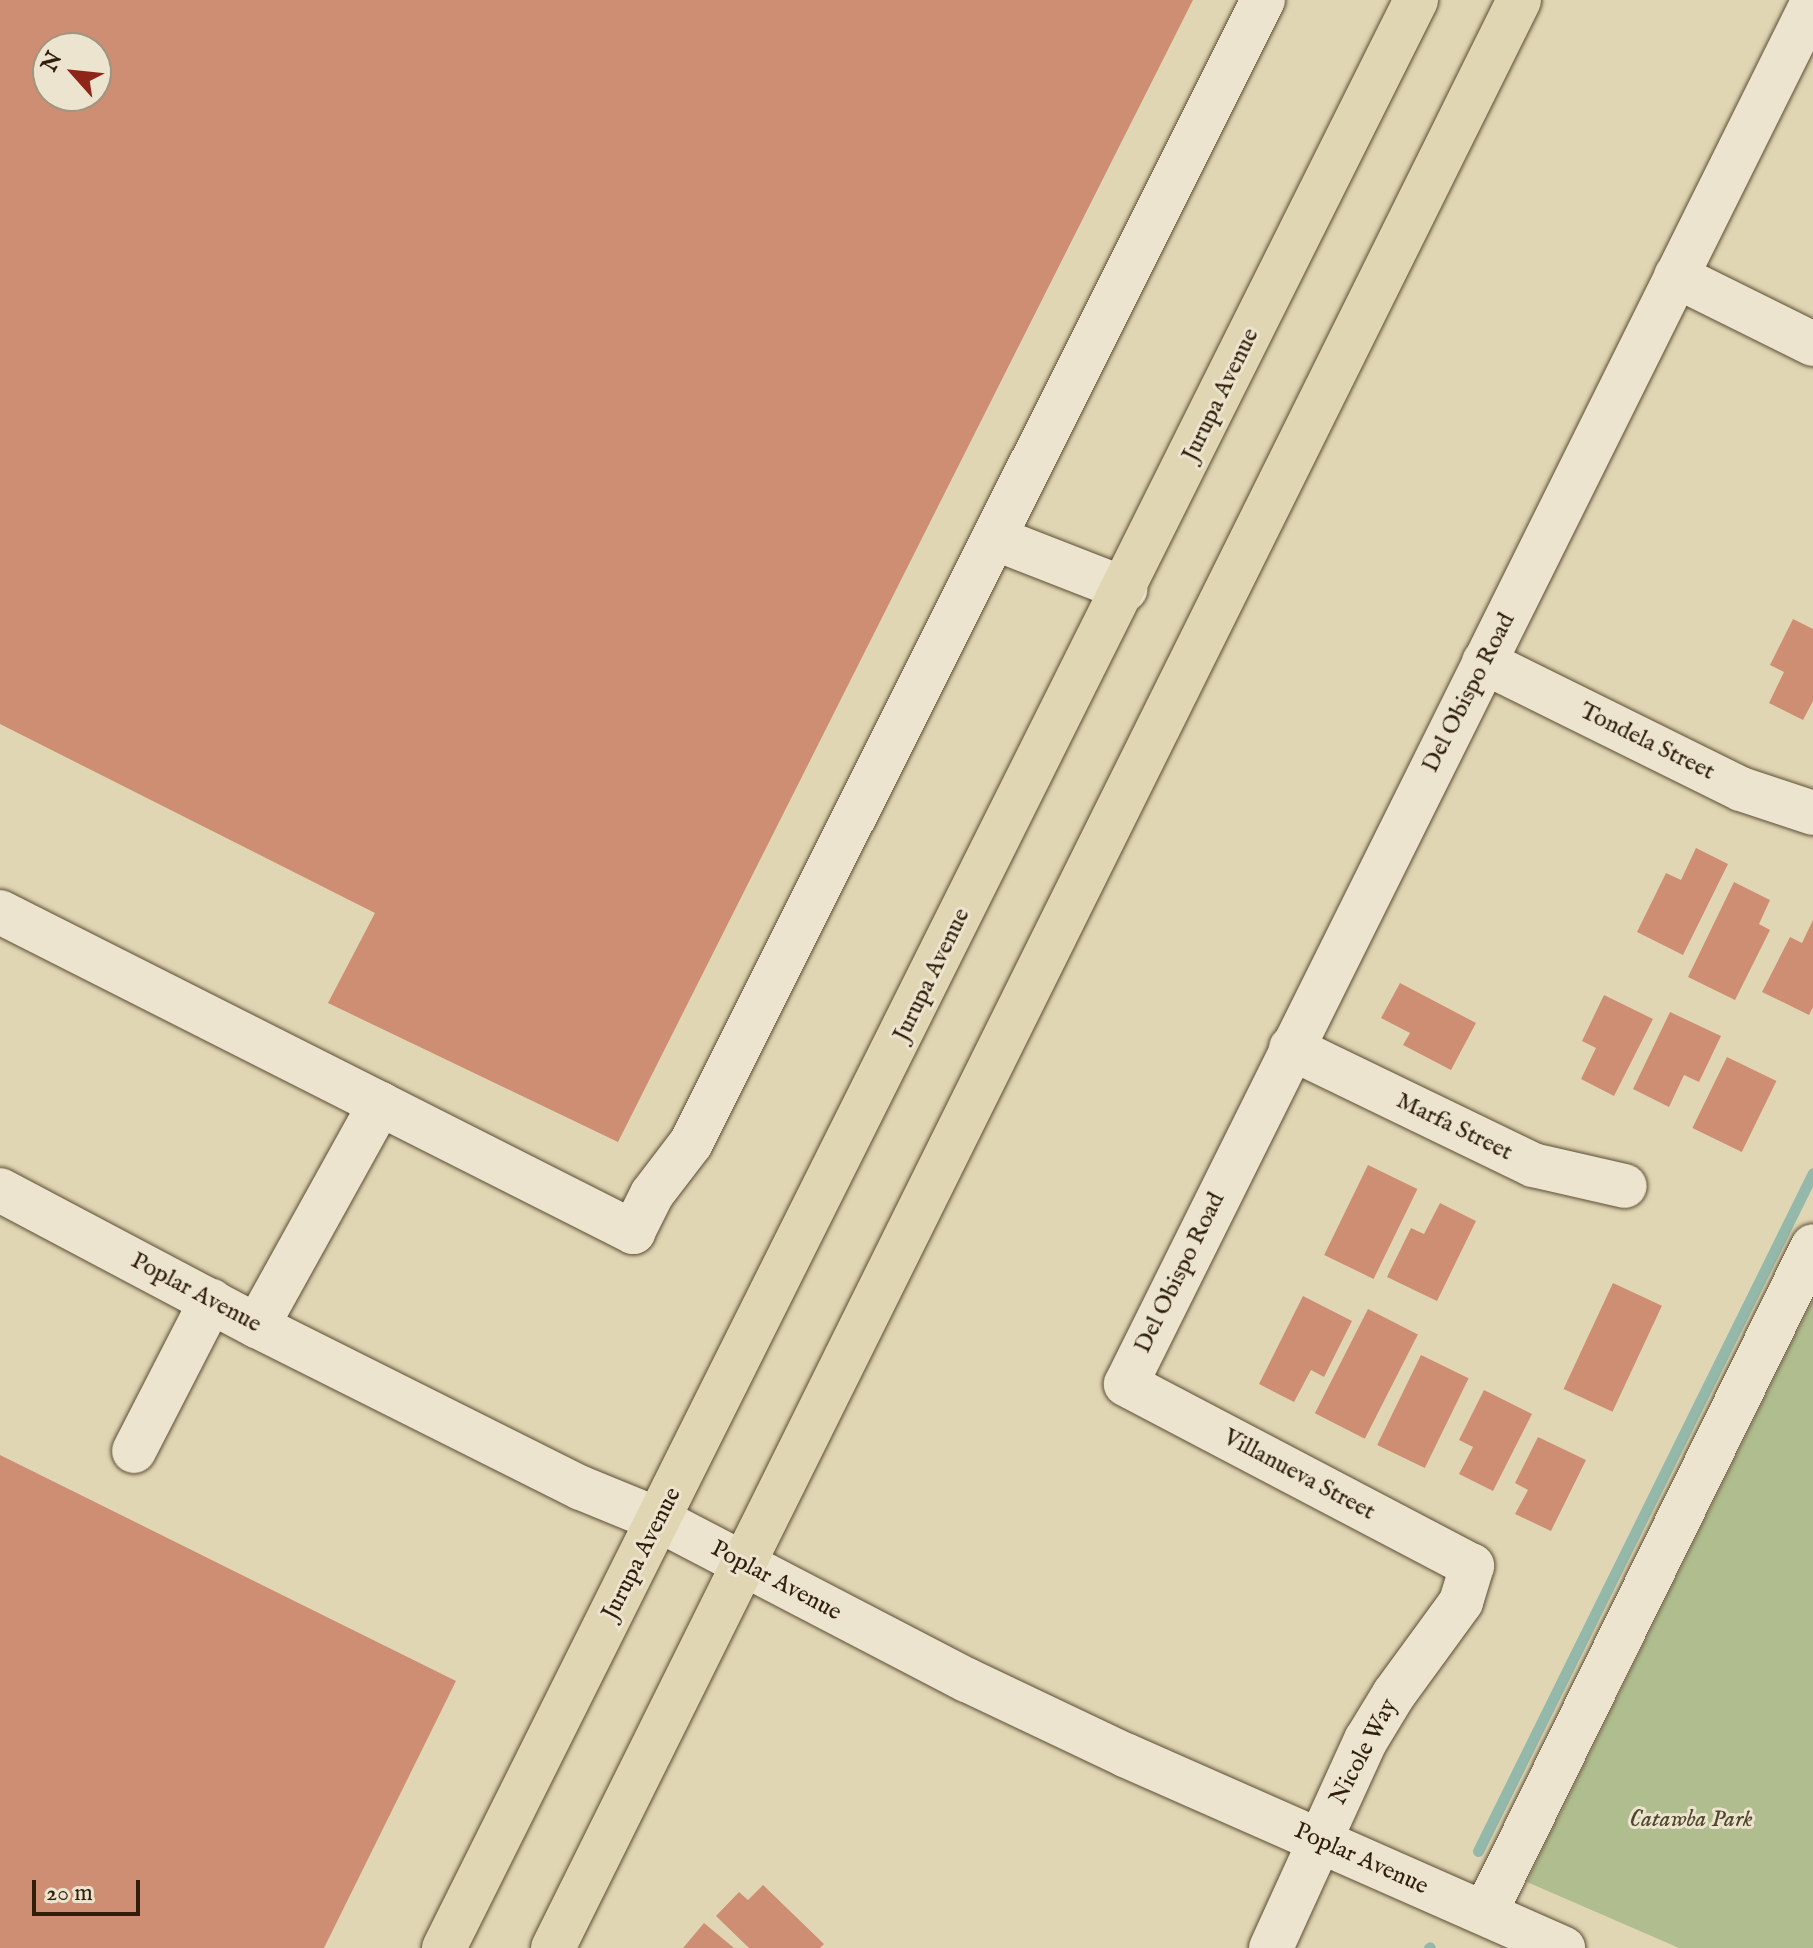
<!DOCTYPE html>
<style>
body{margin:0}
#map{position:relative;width:1813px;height:1948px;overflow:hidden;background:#e1d6b4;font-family:"IM FELL English",serif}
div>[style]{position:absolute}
.green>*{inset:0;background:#b0be8f}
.stream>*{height:11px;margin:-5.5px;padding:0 5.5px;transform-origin:5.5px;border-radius:5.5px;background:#94b9aa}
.building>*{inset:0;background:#ce8e73;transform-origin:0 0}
.roads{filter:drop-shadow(0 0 2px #5c4d34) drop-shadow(0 0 2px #5c4d34)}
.minor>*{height:44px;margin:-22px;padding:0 22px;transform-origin:22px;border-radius:22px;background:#ece4ce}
.major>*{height:44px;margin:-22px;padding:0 22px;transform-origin:22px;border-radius:22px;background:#e1d6b4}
span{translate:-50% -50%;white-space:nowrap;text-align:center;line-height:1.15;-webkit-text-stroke:6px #ece4ce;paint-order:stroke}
.street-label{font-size:24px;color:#2f1f0a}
.park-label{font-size:24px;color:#4f472b;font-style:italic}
.north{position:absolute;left:32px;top:32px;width:80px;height:80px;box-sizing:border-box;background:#ece4ce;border:2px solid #a09580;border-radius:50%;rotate:297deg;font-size:22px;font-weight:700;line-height:32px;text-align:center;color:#2f1f0a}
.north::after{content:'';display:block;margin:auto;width:28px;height:36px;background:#8f2418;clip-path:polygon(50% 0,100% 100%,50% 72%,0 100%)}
.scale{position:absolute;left:32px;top:1880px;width:108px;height:36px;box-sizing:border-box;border:4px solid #2f1f0a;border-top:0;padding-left:10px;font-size:24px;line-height:28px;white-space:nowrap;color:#2f1f0a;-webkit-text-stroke:6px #ece4ce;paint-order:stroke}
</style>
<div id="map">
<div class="green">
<div style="clip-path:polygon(1813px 1300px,1813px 1948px,1679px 1948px,1527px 1882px)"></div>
</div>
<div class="stream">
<div style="left:1478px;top:1851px;width:756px;rotate:-63.71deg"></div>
<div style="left:1429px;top:1948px;width:1px;rotate:-45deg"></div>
</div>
<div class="building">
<div style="clip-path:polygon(evenodd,0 0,1193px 0,618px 1142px,328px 1003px,375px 913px,0 724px,0 0,48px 48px,96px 48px,96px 96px,48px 96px,48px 48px)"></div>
<div style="clip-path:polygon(1793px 619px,1813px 629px,1813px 701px,1803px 720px,1769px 703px,1784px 672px,1770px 665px)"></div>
<div style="clip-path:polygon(1696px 848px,1728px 864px,1683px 955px,1637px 932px,1666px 873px,1681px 880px)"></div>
<div style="clip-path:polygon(1734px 882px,1770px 900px,1759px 924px,1770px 930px,1735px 1000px,1688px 977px)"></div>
<div style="clip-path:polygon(1813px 920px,1813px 1007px,1809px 1015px,1762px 992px,1790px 937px,1802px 943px)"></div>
<div style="clip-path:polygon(1400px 983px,1476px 1023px,1451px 1070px,1403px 1045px,1410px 1033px,1381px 1018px)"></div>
<div style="clip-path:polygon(1604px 995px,1653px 1019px,1614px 1096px,1581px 1079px,1596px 1048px,1582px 1041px)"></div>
<div style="clip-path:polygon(1670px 1012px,1721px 1036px,1699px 1082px,1684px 1075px,1669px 1107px,1633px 1089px)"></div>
<div style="left:1727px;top:1057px;width:55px;height:79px;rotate:26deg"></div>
<div style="left:1368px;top:1165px;width:55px;height:100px;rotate:26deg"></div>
<div style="clip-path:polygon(1440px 1203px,1476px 1221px,1437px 1301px,1387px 1277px,1411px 1228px,1424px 1234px)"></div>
<div style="left:1613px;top:1283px;width:54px;height:117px;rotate:25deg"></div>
<div style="clip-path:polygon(1303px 1296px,1352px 1321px,1324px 1377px,1311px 1370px,1294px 1402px,1259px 1384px)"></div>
<div style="left:1368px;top:1309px;width:56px;height:117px;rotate:27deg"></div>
<div style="left:1421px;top:1355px;width:53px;height:100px;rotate:26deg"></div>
<div style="clip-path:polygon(1484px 1390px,1532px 1414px,1493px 1491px,1459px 1474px,1473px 1447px,1459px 1440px)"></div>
<div style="clip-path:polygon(1538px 1437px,1586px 1460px,1551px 1531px,1515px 1514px,1528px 1490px,1515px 1483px)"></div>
<div style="clip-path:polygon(0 1455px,456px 1681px,324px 1948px,0 1948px)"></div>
<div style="clip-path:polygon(763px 1885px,824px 1944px,820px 1948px,749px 1948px,716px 1916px,739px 1892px,748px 1900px)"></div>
<div style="clip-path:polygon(704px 1923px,734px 1948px,683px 1948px)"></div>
</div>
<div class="roads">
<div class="minor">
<div style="left:1676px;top:276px;width:153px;rotate:26.4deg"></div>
<div style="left:994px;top:538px;width:141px;rotate:21.3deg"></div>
<div style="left:1484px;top:662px;width:287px;rotate:26.3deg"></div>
<div style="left:1741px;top:789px;width:76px;rotate:18.4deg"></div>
<div style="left:0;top:912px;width:426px;rotate:26.8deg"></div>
<div style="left:1291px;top:1048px;width:269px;rotate:25.8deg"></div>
<div style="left:1533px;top:1165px;width:94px;rotate:12.9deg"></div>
<div style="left:0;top:1190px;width:291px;rotate:27.9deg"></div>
<div style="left:257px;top:1326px;width:362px;rotate:26.6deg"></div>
<div style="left:581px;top:1488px;width:84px;rotate:22.3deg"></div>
<div style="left:659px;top:1520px;width:347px;rotate:27.5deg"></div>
<div style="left:967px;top:1680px;width:175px;rotate:25.4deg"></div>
<div style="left:1125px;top:1755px;width:479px;rotate:23.8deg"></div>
<div style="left:257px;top:1326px;width:254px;rotate:-61deg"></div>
<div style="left:380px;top:1104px;width:284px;rotate:26.8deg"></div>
<div style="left:633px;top:1232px;width:42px;rotate:-63.4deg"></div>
<div style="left:652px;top:1194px;width:64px;rotate:-52.6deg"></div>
<div style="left:691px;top:1143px;width:1278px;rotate:-63.41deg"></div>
<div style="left:134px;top:1451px;width:169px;rotate:-62.8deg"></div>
<div style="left:1485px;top:1913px;width:743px;rotate:-63.81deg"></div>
<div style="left:1271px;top:1948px;width:229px;rotate:-65.5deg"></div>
<div style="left:1366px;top:1740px;width:54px;rotate:-58.7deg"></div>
<div style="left:1394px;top:1694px;width:114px;rotate:-53.9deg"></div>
<div style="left:1461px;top:1602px;width:38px;rotate:-73deg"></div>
<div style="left:1472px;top:1566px;width:391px;rotate:-152.3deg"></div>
<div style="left:1126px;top:1384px;width:1543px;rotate:-63.57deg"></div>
</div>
<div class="major">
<div style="left:444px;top:1948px;width:2177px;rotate:-63.48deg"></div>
<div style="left:553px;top:1948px;width:2174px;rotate:-63.62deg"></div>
</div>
</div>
<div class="street-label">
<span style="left:1221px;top:395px;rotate:-64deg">Jurupa Avenue</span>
<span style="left:1469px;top:693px;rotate:-63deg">Del Obispo Road</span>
<span style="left:1647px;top:742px;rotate:26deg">Tondela Street</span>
<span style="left:932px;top:975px;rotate:-64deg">Jurupa Avenue</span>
<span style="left:1454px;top:1127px;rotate:26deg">Marfa Street</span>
<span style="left:1180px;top:1273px;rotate:-64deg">Del Obispo Road</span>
<span style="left:196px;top:1293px;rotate:28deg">Poplar Avenue</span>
<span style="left:1299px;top:1475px;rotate:28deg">Villanueva Street</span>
<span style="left:642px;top:1554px;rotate:-63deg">Jurupa Avenue</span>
<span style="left:776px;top:1581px;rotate:28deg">Poplar Avenue</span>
<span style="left:1364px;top:1752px;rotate:-62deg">Nicole Way</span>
<span style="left:1361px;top:1859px;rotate:24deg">Poplar Avenue</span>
</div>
<div class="park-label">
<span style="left:1691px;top:1820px">Catawba Park</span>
</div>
<div class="north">N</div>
<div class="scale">20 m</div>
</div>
